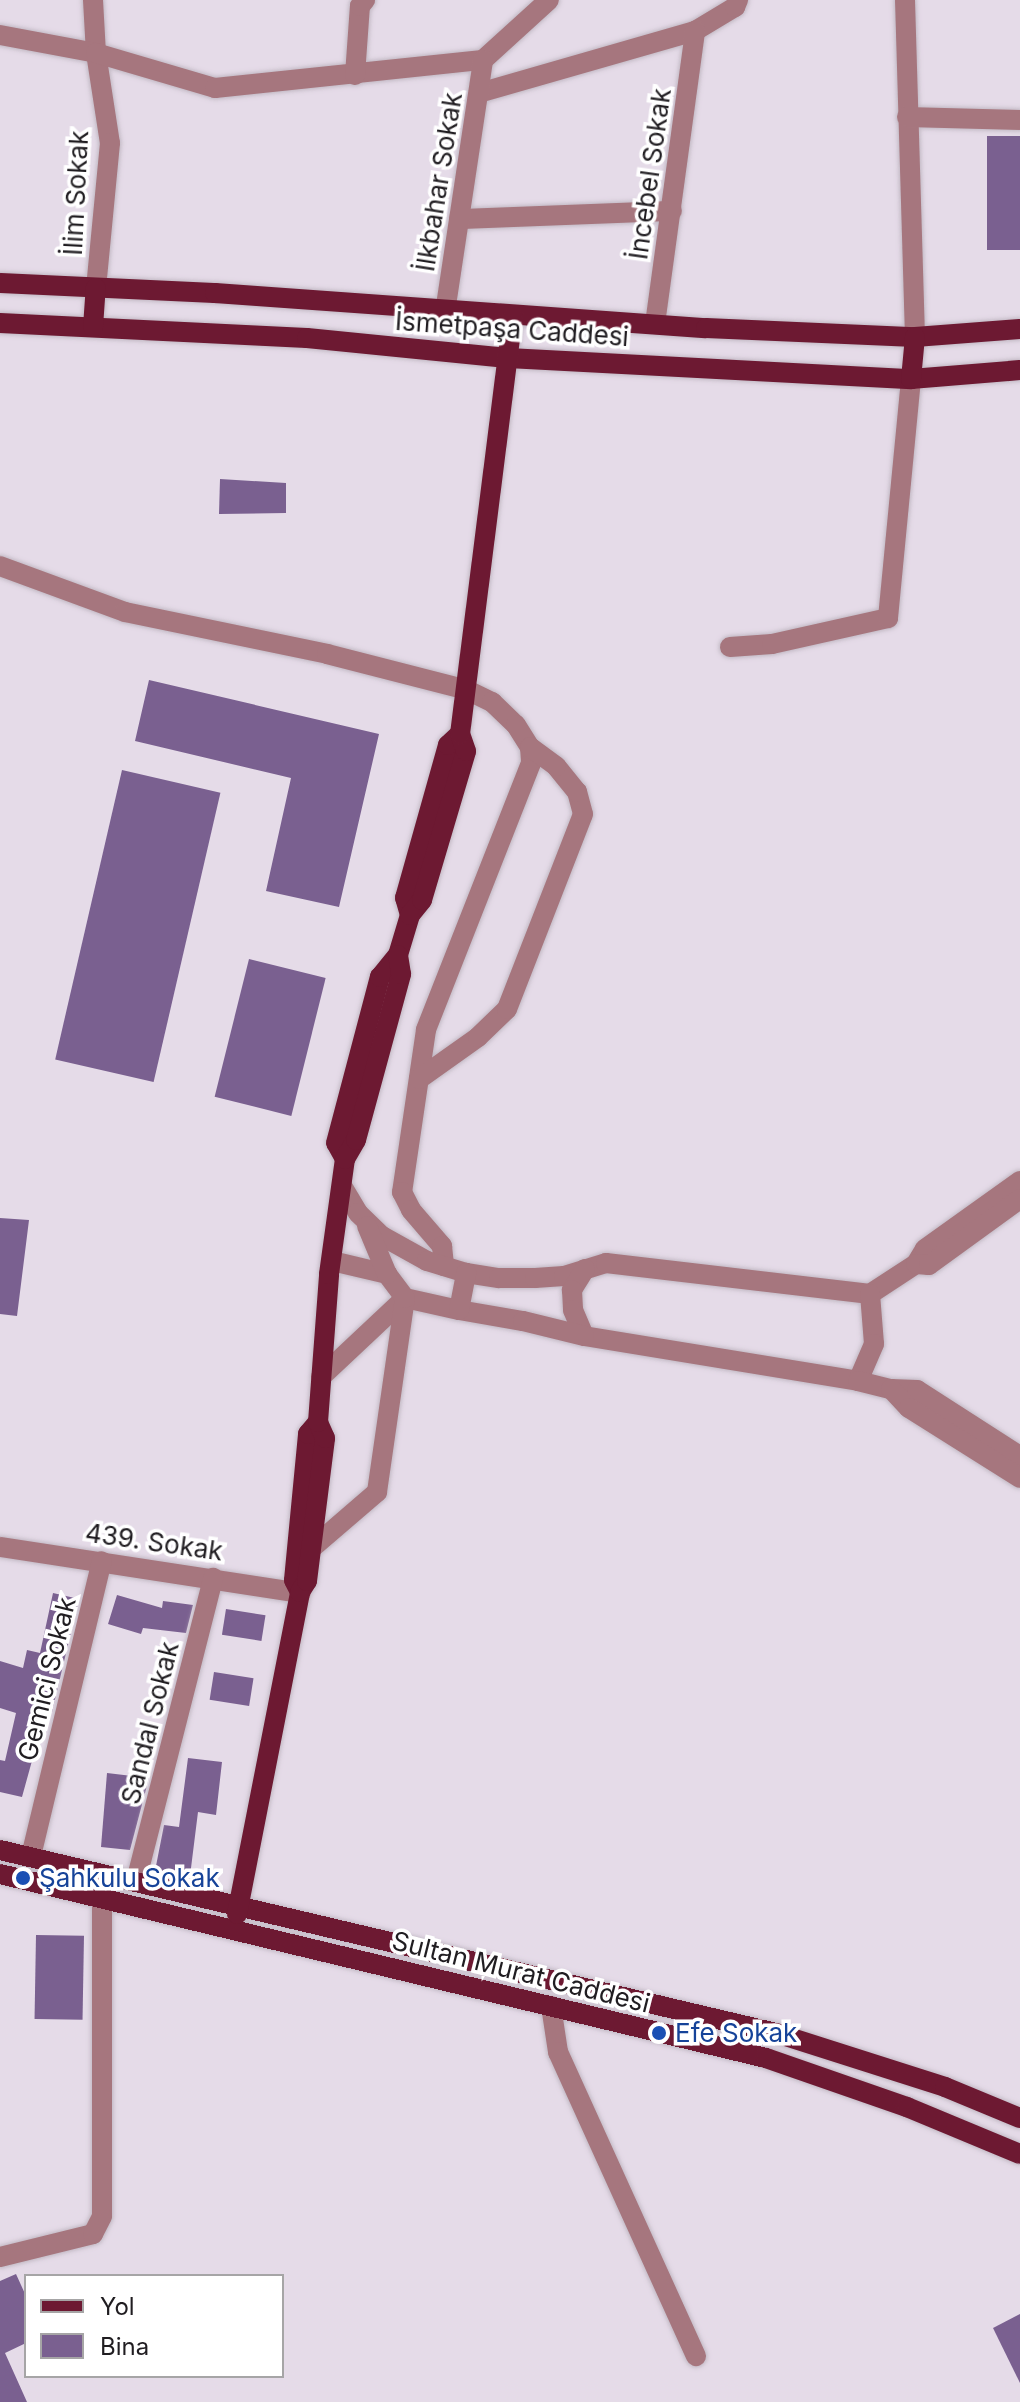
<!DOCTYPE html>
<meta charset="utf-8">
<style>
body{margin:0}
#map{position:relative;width:1020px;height:2402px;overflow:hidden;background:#e5dbe8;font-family:Inter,sans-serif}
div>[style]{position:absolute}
.building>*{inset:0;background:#7a6090;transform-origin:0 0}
.roads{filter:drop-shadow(0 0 2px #c2b9c4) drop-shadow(0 0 2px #c2b9c4)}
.minor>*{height:20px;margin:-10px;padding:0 10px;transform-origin:10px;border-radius:10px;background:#a6767e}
.major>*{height:20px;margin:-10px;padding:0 10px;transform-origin:10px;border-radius:10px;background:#6d1932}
.dots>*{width:22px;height:22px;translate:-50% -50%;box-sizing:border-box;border:4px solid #fff;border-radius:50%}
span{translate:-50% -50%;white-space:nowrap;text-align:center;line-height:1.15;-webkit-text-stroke:7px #fff;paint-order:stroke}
.street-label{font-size:26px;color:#201d21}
.transit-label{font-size:26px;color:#164399}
.left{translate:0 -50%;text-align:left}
.legend{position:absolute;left:24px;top:2274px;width:260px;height:104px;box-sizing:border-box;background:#fff;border:2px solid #a6a5a6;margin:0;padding:10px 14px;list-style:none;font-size:24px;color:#201d21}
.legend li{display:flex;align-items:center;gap:16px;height:40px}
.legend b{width:40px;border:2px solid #a6a5a6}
</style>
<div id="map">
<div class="building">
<div style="left:987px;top:136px;width:33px;height:114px"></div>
<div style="clip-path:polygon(220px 479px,286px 483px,286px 513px,219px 514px)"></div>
<div style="clip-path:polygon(149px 680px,379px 734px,339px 907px,266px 891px,291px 778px,135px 741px)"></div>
<div style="left:122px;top:770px;width:101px;height:297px;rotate:13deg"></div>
<div style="left:249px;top:959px;width:79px;height:142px;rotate:14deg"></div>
<div style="clip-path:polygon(0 1218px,29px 1220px,17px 1316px,0 1314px)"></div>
<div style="clip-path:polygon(53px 1593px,79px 1599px,52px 1712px,46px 1710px,22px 1797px,0 1792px,0 1760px,5px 1761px,16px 1713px,0 1708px,0 1661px,23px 1668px,27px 1650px,40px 1653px)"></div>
<div style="clip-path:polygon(117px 1595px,162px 1608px,163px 1601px,193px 1605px,186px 1633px,143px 1628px,141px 1634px,108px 1624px)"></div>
<div style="left:226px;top:1609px;width:40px;height:26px;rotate:9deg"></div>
<div style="left:214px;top:1672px;width:40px;height:28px;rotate:9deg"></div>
<div style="clip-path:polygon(188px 1758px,222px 1762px,216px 1815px,198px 1812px,190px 1876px,155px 1871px,164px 1825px,179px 1827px)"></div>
<div style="clip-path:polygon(107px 1773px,149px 1778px,130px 1850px,101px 1847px)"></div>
<div style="left:36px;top:1935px;width:48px;height:84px;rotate:1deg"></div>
<div style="clip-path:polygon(16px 2274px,26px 2296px,26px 2343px,5px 2353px,27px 2402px,0 2402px,0 2281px)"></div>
<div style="clip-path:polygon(1020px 2314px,1020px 2383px,993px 2328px)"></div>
</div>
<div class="roads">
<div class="minor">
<div style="left:93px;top:0;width:53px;rotate:86.8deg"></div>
<div style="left:96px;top:53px;width:91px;rotate:81.2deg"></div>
<div style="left:110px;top:143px;width:146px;rotate:95.5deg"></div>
<div style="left:905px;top:0;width:337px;rotate:88.3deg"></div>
<div style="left:0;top:35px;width:98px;rotate:10.6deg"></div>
<div style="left:96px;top:53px;width:124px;rotate:16.4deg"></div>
<div style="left:215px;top:88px;width:269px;rotate:-6deg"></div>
<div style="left:483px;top:60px;width:89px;rotate:-42.3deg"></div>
<div style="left:355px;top:75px;width:69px;rotate:-85.9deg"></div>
<div style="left:360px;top:6px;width:8px;rotate:-50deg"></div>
<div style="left:479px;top:93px;width:225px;rotate:-16deg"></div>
<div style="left:695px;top:31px;width:47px;rotate:-31deg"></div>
<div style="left:735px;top:7px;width:8px;rotate:-67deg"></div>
<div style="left:907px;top:117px;width:113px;rotate:1.5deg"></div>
<div style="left:459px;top:219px;width:213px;rotate:-2.2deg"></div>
<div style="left:445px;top:312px;width:255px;rotate:-81.4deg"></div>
<div style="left:655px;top:324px;width:296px;rotate:-82.2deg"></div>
<div style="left:0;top:566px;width:133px;rotate:20.2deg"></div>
<div style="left:125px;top:612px;width:206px;rotate:11.7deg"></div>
<div style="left:327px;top:654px;width:145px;rotate:14.4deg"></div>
<div style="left:467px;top:690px;width:28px;rotate:26deg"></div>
<div style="left:492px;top:702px;width:33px;rotate:44deg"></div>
<div style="left:516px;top:725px;width:26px;rotate:58deg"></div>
<div style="left:530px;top:747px;width:16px;rotate:86deg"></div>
<div style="left:531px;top:763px;width:287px;rotate:111.5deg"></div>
<div style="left:426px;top:1030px;width:164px;rotate:98.4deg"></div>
<div style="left:402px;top:1192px;width:20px;rotate:63deg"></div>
<div style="left:411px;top:1210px;width:48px;rotate:49.3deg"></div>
<div style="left:442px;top:1246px;width:20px;rotate:84deg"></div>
<div style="left:730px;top:647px;width:42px;rotate:-4.1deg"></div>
<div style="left:772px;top:644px;width:119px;rotate:-12.6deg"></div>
<div style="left:888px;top:618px;width:240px;rotate:-84.5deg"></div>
<div style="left:419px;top:1079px;width:72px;rotate:-35.4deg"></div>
<div style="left:478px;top:1037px;width:40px;rotate:-44deg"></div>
<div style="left:507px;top:1009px;width:209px;rotate:-68.7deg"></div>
<div style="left:583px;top:814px;width:23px;rotate:-105deg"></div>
<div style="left:577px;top:792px;width:33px;rotate:-129deg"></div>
<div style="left:556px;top:766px;width:32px;rotate:-144deg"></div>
<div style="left:342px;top:1186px;width:31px;rotate:59deg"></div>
<div style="left:358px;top:1213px;width:33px;rotate:44deg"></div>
<div style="left:382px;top:1236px;width:51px;rotate:29.1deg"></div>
<div style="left:427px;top:1261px;width:41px;rotate:17.1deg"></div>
<div style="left:466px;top:1273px;width:33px;rotate:9deg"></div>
<div style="left:499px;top:1278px;width:36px"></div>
<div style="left:535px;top:1278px;width:29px;rotate:-4deg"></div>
<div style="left:564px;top:1276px;width:44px;rotate:-17.2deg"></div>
<div style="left:606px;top:1263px;width:266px;rotate:6.7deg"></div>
<div style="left:870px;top:1294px;width:55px;rotate:-33.1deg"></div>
<div style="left:916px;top:1264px;width:17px;rotate:-59deg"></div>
<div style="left:925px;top:1249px;width:117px;rotate:-35.6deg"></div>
<div style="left:332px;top:1261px;width:57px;rotate:13.3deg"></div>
<div style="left:916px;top:1264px;width:13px;rotate:4deg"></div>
<div style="left:929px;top:1265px;width:112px;rotate:-36deg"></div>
<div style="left:585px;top:1269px;width:25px;rotate:122deg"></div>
<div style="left:572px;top:1290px;width:20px;rotate:87deg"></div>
<div style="left:573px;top:1310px;width:28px;rotate:67deg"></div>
<div style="left:584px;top:1336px;width:278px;rotate:9.3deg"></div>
<div style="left:870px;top:1294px;width:50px;rotate:85.4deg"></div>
<div style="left:874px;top:1344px;width:40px;rotate:113.4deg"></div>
<div style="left:858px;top:1381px;width:34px;rotate:14deg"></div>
<div style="left:891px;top:1389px;width:26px;rotate:2deg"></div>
<div style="left:917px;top:1390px;width:122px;rotate:32.7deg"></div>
<div style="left:459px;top:1310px;width:65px;rotate:9.8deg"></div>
<div style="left:523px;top:1321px;width:63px;rotate:13.8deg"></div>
<div style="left:321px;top:1377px;width:115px;rotate:-43.2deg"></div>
<div style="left:405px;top:1298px;width:55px;rotate:12.5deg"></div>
<div style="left:459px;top:1310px;width:38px;rotate:-79deg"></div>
<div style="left:891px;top:1389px;width:26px;rotate:47deg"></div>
<div style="left:909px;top:1408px;width:131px;rotate:32.2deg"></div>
<div style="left:0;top:1547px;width:304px;rotate:8.7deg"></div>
<div style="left:312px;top:1548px;width:86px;rotate:-40.7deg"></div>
<div style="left:377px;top:1492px;width:196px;rotate:-81.8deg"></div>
<div style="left:405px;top:1298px;width:30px;rotate:-127deg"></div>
<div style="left:387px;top:1274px;width:52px;rotate:-112.6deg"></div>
<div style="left:31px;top:1856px;width:303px;rotate:-76.5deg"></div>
<div style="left:136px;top:1881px;width:313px;rotate:-75.7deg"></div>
<div style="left:551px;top:2006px;width:47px;rotate:81.3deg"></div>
<div style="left:558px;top:2052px;width:334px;rotate:65.6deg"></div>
<div style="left:0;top:2257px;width:96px;rotate:-13.9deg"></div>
<div style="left:93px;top:2234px;width:20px;rotate:-63deg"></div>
<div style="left:102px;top:2216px;width:319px;rotate:-90deg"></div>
</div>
<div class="major">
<div style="left:0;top:283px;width:215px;rotate:2.7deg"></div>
<div style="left:215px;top:293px;width:492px;rotate:4.1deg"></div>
<div style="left:706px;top:328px;width:209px;rotate:2.5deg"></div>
<div style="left:915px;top:337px;width:105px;rotate:-4.4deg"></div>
<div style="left:0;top:323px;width:307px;rotate:2.8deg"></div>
<div style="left:307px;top:338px;width:202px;rotate:5.7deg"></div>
<div style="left:508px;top:358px;width:404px;rotate:3deg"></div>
<div style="left:911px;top:379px;width:109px;rotate:-4.7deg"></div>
<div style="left:93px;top:327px;width:39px;rotate:-86deg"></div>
<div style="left:911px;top:379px;width:42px;rotate:-84.6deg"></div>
<div style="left:410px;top:915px;width:18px;rotate:-106deg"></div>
<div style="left:405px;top:898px;width:159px;rotate:-74.3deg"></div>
<div style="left:448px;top:745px;width:16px;rotate:-43deg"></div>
<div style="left:345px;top:1159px;width:18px;rotate:-119deg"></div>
<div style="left:336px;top:1143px;width:172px;rotate:-75.2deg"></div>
<div style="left:380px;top:977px;width:28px;rotate:-51deg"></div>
<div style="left:398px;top:955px;width:42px;rotate:-73.3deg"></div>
<div style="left:410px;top:915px;width:19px;rotate:-51deg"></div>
<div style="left:422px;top:900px;width:155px;rotate:-73.5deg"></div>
<div style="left:466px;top:751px;width:18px;rotate:-109deg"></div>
<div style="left:460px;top:734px;width:421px;rotate:-82.8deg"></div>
<div style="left:300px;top:1592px;width:13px;rotate:-117deg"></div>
<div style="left:294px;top:1580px;width:147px;rotate:-84.5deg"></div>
<div style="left:308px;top:1434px;width:16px;rotate:-50deg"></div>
<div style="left:0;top:1850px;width:797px;rotate:13.27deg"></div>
<div style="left:776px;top:2033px;width:177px;rotate:17.7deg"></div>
<div style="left:945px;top:2087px;width:81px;rotate:22.5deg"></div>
<div style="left:0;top:1874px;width:788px;rotate:13.51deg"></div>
<div style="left:766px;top:2058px;width:149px;rotate:19.2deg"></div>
<div style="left:907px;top:2107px;width:122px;rotate:22.6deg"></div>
<div style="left:237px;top:1914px;width:328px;rotate:-78.9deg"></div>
<div style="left:300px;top:1592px;width:13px;rotate:-58deg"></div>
<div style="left:307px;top:1581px;width:144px;rotate:-82.8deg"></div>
<div style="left:325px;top:1438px;width:17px;rotate:-114deg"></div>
<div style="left:318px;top:1422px;width:148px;rotate:-85.7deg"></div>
<div style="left:329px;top:1274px;width:116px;rotate:-82.1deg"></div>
<div style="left:345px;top:1159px;width:22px;rotate:-60deg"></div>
<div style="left:356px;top:1140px;width:172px;rotate:-74.8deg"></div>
<div style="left:401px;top:974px;width:19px;rotate:-99deg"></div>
</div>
</div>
<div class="dots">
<div style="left:23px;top:1878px;background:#1a4fb4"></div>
<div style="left:659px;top:2033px;background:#1a4fb4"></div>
</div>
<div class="street-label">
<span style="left:650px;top:174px;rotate:-82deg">İncebel Sokak</span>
<span style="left:439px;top:182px;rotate:-81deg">İlkbahar Sokak</span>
<span style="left:76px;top:193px;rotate:-87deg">İlim Sokak</span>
<span style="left:512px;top:329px;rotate:4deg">İsmetpaşa Caddesi</span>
<span style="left:154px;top:1542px;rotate:8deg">439. Sokak</span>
<span style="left:47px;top:1679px;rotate:-76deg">Gemici Sokak</span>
<span style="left:150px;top:1723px;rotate:-76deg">Sandal Sokak</span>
<span style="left:521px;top:1972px;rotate:14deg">Sultan Murat Caddesi</span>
</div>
<div class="transit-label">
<span class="left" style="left:39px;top:1878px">Şahkulu Sokak</span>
<span class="left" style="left:675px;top:2033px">Efe Sokak</span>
</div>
<ul class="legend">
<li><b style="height:10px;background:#6d1932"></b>Yol</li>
<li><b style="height:22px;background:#7a6090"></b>Bina</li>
</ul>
</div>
